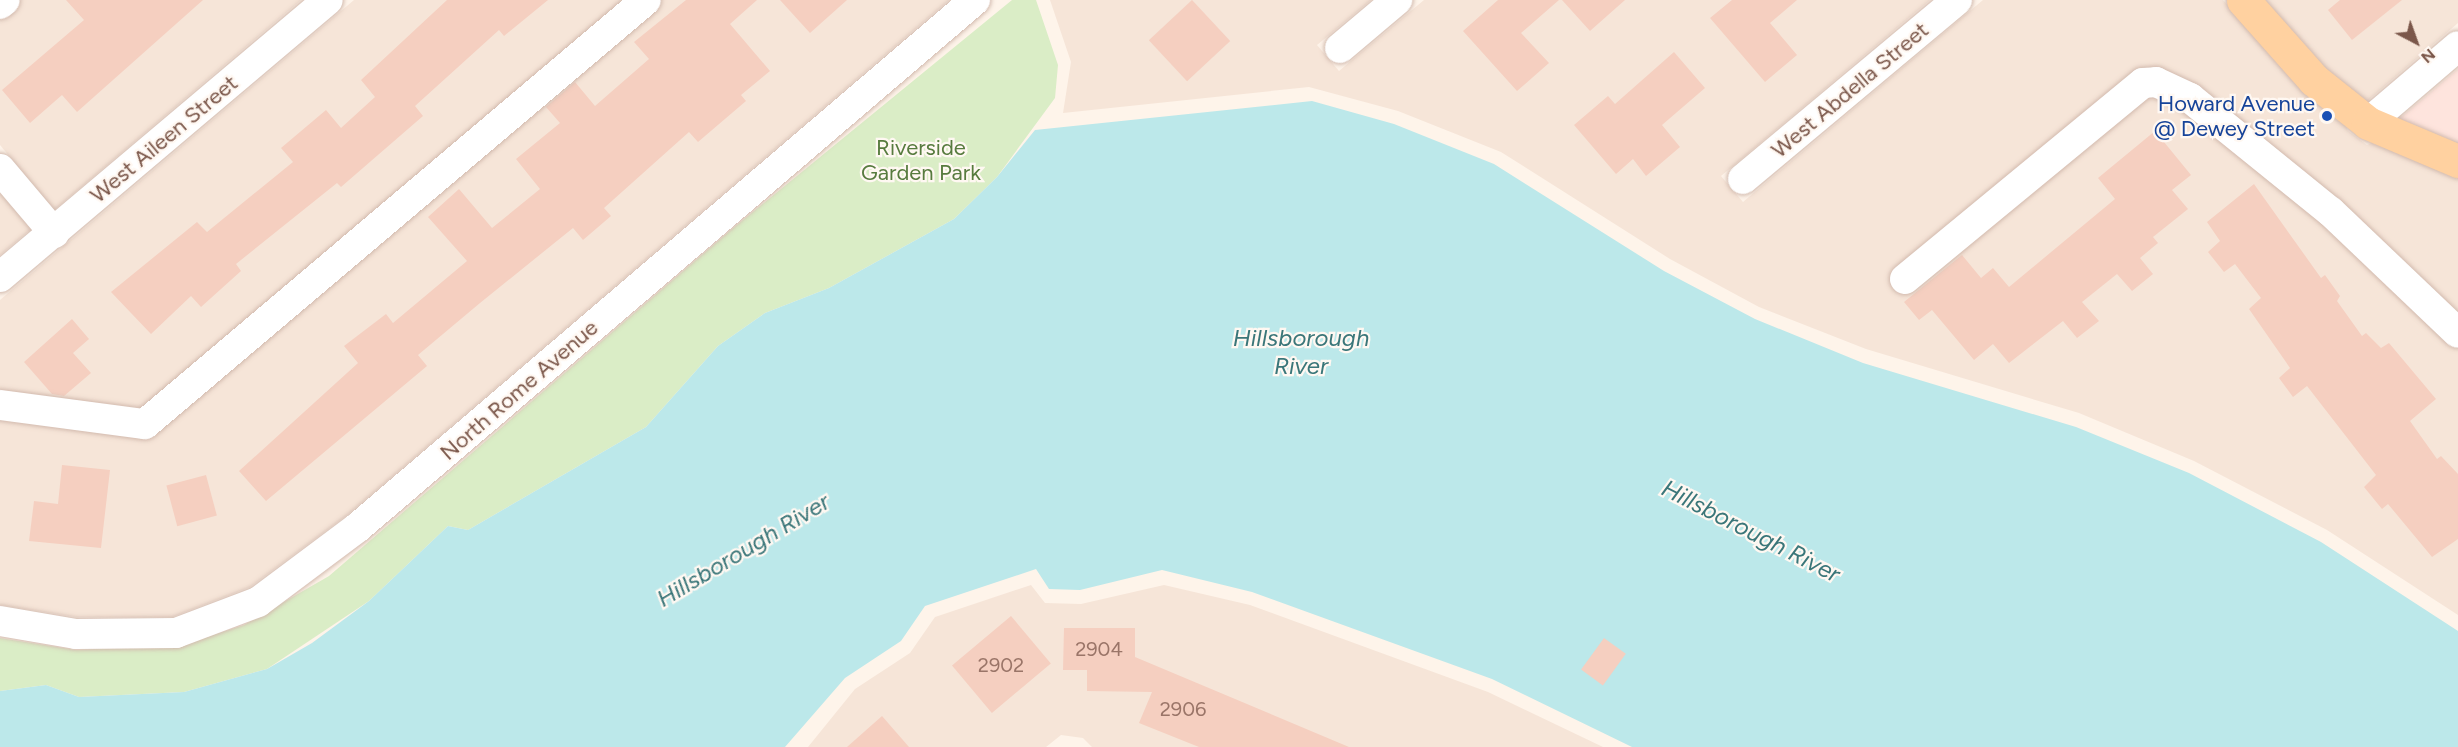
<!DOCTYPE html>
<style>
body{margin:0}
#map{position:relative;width:2458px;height:747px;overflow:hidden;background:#fef4ea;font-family:Figtree,sans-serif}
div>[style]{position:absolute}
.residential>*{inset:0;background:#f6e5d8}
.commercial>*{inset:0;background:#fee4dd}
.green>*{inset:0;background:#daedc6}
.water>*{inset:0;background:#bce8ea}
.building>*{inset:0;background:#f5cfc0;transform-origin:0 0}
.roads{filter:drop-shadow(0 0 2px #d2baae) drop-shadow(0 0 2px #d2baae)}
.minor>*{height:30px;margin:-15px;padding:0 15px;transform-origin:15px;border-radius:15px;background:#fff}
.major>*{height:33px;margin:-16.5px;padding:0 16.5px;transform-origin:16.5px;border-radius:16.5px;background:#ffd1a0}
.dots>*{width:16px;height:16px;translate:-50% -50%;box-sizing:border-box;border:3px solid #fff8f2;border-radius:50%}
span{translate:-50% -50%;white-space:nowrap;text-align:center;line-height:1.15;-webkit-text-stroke:4.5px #fff8f2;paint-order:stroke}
.number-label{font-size:20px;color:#9a7568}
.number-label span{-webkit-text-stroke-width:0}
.street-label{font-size:22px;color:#7b574a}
.transit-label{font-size:22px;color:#164399}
.right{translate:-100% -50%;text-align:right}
.park-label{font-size:22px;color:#577b3e}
.water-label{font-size:24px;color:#3a7679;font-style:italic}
.north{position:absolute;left:2386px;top:12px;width:60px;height:60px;-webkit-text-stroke:4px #fff8f2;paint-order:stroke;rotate:139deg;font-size:16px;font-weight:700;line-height:24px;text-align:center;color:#7b574a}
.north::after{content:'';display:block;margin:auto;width:21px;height:27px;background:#7b574a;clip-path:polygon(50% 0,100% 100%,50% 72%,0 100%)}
</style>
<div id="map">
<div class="residential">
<div style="clip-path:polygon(0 0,301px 0,54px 210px,0 145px)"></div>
<div style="clip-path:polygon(354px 0,949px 0,347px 515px,250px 587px,172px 617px,76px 617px,0 605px,0 300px)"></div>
<div style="clip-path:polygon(1050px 0,1371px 0,1317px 45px,1339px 71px,1424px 0,1930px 0,1721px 176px,1743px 202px,1983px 0,2223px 0,2303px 90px,2345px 124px,2348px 131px,2367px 145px,2374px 142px,2458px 178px,2458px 615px,2327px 530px,2194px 461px,2079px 413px,1866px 349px,1759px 307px,1670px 259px,1501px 152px,1398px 111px,1309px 87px,1063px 113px,1071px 62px)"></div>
<div style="clip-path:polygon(2263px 0,2458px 0,2458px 23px,2366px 102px,2324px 68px)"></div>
<div style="clip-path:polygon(0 193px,31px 229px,0 255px)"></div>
<div style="clip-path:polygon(1031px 585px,1045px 603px,1081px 604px,1164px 585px,1250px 605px,1488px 692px,1603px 747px,1092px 747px,1083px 738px,1061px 735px,1046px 747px,808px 747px,855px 689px,910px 653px,935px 617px)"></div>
</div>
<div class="commercial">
<div style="clip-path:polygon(2458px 69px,2458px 144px,2399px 119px)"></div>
</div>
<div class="green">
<div style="clip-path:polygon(1012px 0,1036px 0,1058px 65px,1055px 98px,997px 177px,954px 219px,829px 288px,765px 313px,718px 346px,646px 427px,468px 530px,448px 526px,369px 601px,267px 669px,184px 692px,79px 697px,46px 685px,0 691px,0 638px,76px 650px,182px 645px,244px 625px,329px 576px,732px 229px)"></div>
</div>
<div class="water">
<div style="clip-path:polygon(1312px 101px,1394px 124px,1494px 164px,1664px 271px,1755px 319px,1863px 363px,2076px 427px,2189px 473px,2321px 542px,2458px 631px,2458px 747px,1632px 747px,1492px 679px,1252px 592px,1162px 570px,1080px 590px,1049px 589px,1036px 569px,925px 606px,901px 641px,845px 678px,785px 747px,0 747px,0 691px,46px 685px,79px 697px,184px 692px,267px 669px,312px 643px,369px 601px,448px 526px,468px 530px,646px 427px,718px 346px,765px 313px,829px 288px,954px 219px,997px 177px,1035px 130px)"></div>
</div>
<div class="building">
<div style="clip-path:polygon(66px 0,203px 0,77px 112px,62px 95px,30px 123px,2px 90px,84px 20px)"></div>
<div style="clip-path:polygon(447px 0,548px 0,504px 36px,499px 30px,415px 106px,423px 116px,341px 187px,337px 183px,236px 264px,241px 271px,201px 307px,191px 296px,151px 334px,111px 292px,197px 222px,207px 232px,293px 162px,281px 148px,326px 110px,341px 128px,375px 97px,361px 80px)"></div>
<div style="clip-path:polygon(686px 0,757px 0,730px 24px,770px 71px,741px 95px,746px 101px,698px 142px,689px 132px,604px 208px,611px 216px,583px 240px,573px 228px,480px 303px,418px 355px,427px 366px,266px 501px,239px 471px,358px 363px,344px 346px,386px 314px,393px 323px,467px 261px,428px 217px,459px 189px,492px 228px,540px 189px,516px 159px,560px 123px,546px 107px,575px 82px,595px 106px,649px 59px,634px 42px)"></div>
<div style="clip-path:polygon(780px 0,847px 0,810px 33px)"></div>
<div style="left:1192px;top:0;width:56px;height:59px;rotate:47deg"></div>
<div style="clip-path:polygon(1498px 0,1559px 0,1521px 33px,1549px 63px,1517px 91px,1463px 31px)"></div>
<div style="clip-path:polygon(1562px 0,1625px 0,1590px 31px)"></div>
<div style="clip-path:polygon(1732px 0,1797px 0,1770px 23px,1797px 55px,1765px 82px,1710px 18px)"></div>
<div style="clip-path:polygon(2340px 0,2402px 0,2352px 40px,2328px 10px)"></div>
<div style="clip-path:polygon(1674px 52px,1705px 88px,1662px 125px,1680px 147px,1646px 176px,1633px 159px,1616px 174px,1574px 125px,1608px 96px,1615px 104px)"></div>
<div style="clip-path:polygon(2155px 131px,2191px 175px,2172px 190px,2188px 209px,2153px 237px,2158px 243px,2140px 258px,2153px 274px,2132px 291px,2117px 274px,2082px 302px,2099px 321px,2077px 338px,2063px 321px,2009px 363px,1993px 344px,1974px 360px,1932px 310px,1919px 320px,1904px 302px,1962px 255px,1981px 278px,1993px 268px,2009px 287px,2115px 199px,2098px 178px)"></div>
<div style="clip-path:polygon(2254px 184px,2321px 278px,2325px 275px,2340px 296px,2337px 301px,2362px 336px,2366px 333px,2381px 348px,2389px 343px,2436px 399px,2410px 421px,2437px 459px,2441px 456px,2458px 474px,2458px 539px,2432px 557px,2388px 504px,2382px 509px,2364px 487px,2376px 475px,2307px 386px,2293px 397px,2279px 378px,2290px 368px,2249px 309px,2261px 298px,2235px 264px,2224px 272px,2208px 252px,2220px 241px,2207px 222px)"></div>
<div style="clip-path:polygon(72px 319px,89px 339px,73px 353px,91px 373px,64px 396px,52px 394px,24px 362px)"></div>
<div style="clip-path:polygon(62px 465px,110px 470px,101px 548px,29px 541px,34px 501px,58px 504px)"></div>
<div style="left:206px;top:475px;width:42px;height:41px;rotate:75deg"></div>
<div style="left:1011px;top:616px;width:62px;height:77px;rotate:50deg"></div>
<div style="clip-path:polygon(1064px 628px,1135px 628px,1135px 657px,1349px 747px,1199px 747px,1139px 723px,1152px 692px,1087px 691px,1087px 670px,1063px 670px)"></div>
<div style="left:1604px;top:638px;width:27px;height:39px;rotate:36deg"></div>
<div style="clip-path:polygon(882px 716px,909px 747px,847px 747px)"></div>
</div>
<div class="roads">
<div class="minor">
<div style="left:0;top:4px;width:6px;rotate:-39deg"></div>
<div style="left:1340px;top:48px;width:75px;rotate:-40.1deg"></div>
<div style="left:2368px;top:123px;width:118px;rotate:-40.5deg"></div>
<div style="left:0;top:169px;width:84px;rotate:49.8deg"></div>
<div style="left:1743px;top:179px;width:279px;rotate:-39.9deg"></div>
<div style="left:0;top:277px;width:429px;rotate:-40.2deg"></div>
<div style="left:1905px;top:279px;width:308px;rotate:-39.5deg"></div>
<div style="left:2143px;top:83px;width:13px;rotate:-4deg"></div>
<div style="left:2156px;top:82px;width:38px;rotate:25deg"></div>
<div style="left:2190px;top:98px;width:181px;rotate:39deg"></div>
<div style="left:2331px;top:212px;width:175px;rotate:43.6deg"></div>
<div style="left:0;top:405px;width:146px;rotate:7.5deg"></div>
<div style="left:145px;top:424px;width:656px;rotate:-40.24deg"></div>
<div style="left:0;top:621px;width:77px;rotate:9.7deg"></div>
<div style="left:76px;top:634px;width:100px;rotate:-0.6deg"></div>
<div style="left:176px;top:633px;width:88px;rotate:-20.7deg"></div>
<div style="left:258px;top:602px;width:124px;rotate:-36.8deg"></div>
<div style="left:357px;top:528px;width:813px;rotate:-40.51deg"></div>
</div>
<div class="major">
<div style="left:2243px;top:0;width:107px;rotate:48.4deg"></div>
<div style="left:2314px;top:80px;width:69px;rotate:38.5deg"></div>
<div style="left:2368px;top:123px;width:98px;rotate:22.9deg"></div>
</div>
</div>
<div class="dots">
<div style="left:2327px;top:116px;background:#1a4fb4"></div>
</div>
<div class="number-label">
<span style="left:1099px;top:649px">2904</span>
<span style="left:1001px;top:665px">2902</span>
<span style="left:1183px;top:709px">2906</span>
</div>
<div class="street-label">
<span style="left:1850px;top:90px;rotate:-40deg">West Abdella Street</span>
<span style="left:164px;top:139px;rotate:-40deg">West Aileen Street</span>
<span style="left:519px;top:390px;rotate:-41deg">North Rome Avenue</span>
</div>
<div class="transit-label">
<span class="right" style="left:2315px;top:116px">Howard Avenue<br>@ Dewey Street</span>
</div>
<div class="park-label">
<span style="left:921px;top:160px">Riverside<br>Garden Park</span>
</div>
<div class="water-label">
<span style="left:1301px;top:352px">Hillsborough<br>River</span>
<span style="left:1751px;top:531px;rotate:27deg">Hillsborough River</span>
<span style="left:743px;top:550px;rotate:-31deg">Hillsborough River</span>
</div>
<div class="north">N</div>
</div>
